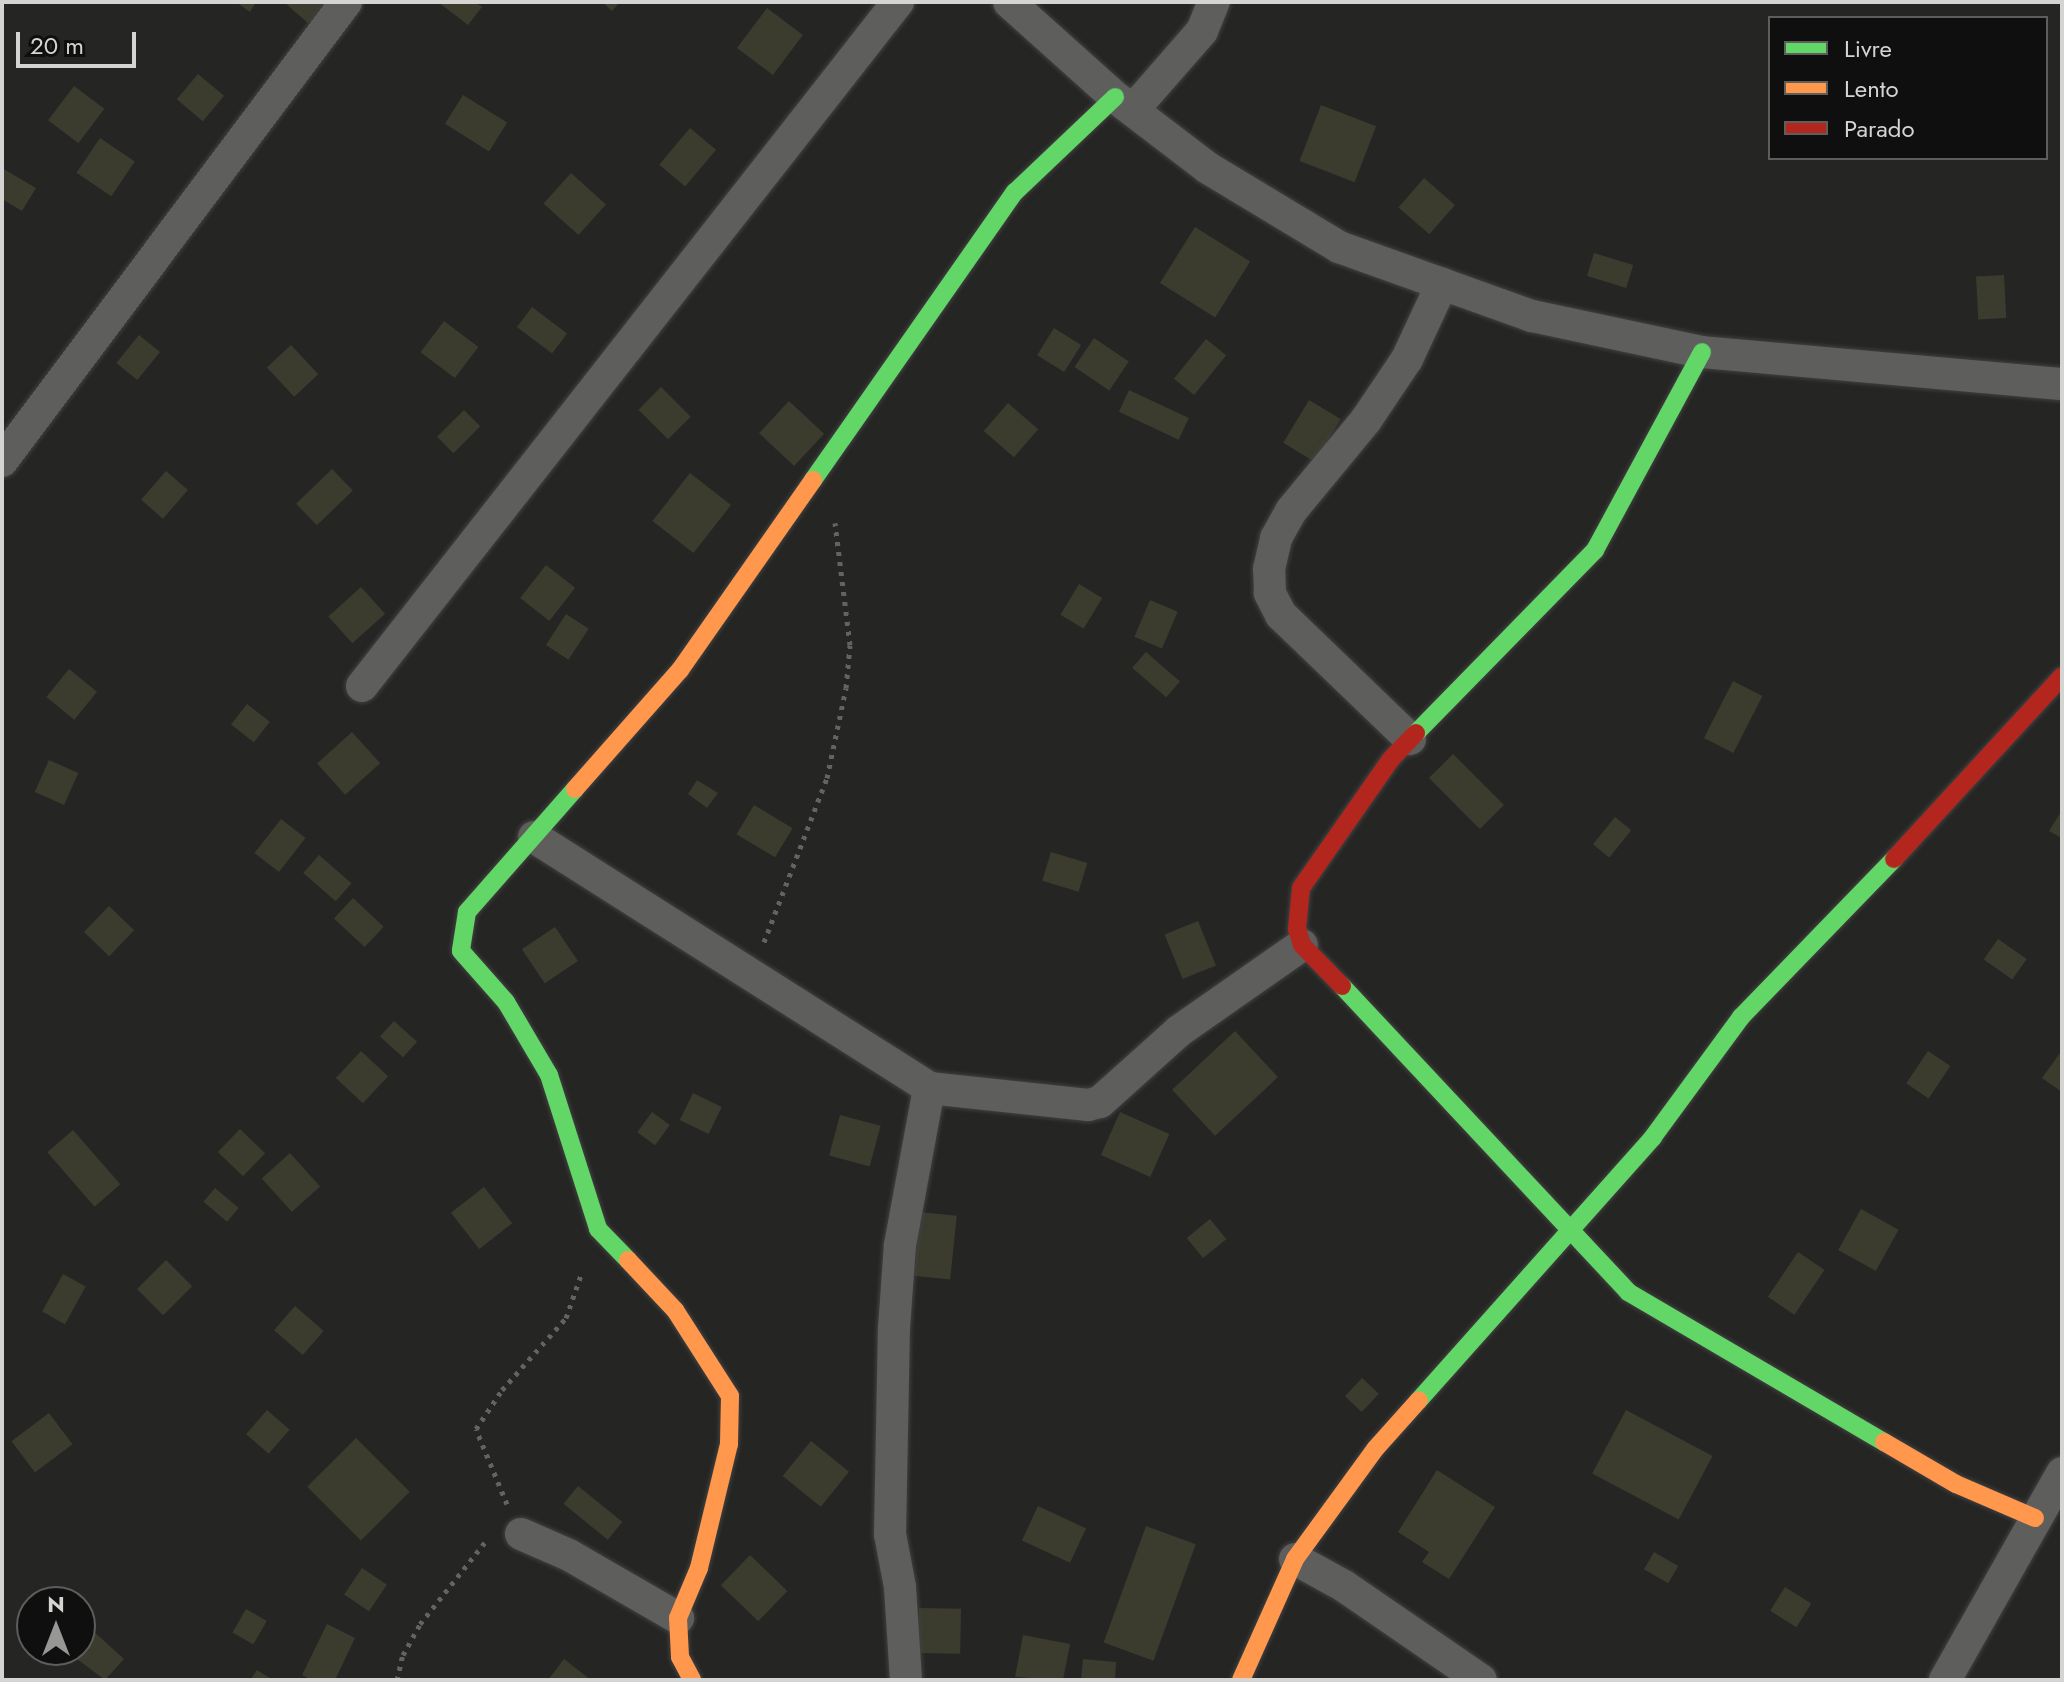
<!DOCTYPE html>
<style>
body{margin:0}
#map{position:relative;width:2064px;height:1682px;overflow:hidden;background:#252524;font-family:Jost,sans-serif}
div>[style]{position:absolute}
.building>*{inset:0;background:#3b3c2e;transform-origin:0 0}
.path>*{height:5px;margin-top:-2.5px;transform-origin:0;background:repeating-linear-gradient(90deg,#636363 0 4px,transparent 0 10px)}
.roads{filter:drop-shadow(0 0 2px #414141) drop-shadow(0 0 2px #414141)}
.street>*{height:32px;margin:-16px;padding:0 16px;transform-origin:16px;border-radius:16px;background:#5e5e5d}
.fast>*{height:18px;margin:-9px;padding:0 9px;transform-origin:9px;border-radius:9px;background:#63d668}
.slow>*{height:18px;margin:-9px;padding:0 9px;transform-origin:9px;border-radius:9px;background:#ff974d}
.jam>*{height:18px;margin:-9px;padding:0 9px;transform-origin:9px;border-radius:9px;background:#b3261e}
span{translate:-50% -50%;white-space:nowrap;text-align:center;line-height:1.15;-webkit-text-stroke:7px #0e0f0e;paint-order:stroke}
.frame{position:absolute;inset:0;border:4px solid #d4d4d2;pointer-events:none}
.legend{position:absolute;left:1768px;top:16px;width:280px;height:144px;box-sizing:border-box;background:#0e0f0e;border:2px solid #5d5e5c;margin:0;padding:10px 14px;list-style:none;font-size:24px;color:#d4d4d2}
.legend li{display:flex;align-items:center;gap:16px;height:40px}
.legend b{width:40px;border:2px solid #5d5e5c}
.north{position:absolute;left:16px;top:1586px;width:80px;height:80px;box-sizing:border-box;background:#0e0f0e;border:2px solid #5d5e5c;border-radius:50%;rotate:0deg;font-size:22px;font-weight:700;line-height:32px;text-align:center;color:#d4d4d2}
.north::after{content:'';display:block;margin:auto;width:28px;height:36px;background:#979795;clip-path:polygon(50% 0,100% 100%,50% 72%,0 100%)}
.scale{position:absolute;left:16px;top:32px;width:120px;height:36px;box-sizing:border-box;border:4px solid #d4d4d2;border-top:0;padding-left:10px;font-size:24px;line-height:28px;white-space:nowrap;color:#d4d4d2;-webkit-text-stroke:6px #0e0f0e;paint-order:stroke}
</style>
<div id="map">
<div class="building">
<div style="clip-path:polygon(236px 2px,256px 2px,250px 12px)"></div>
<div style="clip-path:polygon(284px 2px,329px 2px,309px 24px)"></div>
<div style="clip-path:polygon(438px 2px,475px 2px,482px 7px,468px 25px)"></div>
<div style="clip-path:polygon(602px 2px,620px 2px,612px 11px)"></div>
<div style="left:767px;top:8px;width:45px;height:50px;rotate:37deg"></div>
<div style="left:198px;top:74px;width:34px;height:33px;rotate:40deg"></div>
<div style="left:74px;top:86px;width:38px;height:43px;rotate:37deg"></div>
<div style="left:463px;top:95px;width:52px;height:34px;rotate:32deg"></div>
<div style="left:1321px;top:105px;width:59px;height:60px;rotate:21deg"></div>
<div style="left:690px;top:128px;width:34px;height:48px;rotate:40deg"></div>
<div style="left:100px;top:138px;width:42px;height:42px;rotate:34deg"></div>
<div style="clip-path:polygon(2px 168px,36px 188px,22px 211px,2px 199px)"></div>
<div style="left:571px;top:173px;width:47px;height:41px;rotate:42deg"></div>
<div style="left:1424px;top:178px;width:41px;height:39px;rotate:41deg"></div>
<div style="left:1195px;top:227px;width:65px;height:66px;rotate:32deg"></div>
<div style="left:1594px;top:253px;width:41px;height:24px;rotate:17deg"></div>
<div style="left:2004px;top:275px;width:43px;height:28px;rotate:87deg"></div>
<div style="left:532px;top:307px;width:44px;height:25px;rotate:37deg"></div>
<div style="left:444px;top:321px;width:43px;height:39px;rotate:37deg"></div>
<div style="left:1054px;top:328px;width:32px;height:32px;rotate:32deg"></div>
<div style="left:139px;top:335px;width:27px;height:36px;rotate:39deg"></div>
<div style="left:1094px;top:338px;width:42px;height:35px;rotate:34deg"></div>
<div style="left:1206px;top:339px;width:26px;height:51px;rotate:39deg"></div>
<div style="left:291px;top:345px;width:40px;height:33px;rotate:47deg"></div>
<div style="left:661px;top:387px;width:42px;height:32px;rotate:45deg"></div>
<div style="left:1129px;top:390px;width:66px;height:24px;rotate:25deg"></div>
<div style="left:1309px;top:400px;width:37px;height:50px;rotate:31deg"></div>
<div style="left:789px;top:401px;width:48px;height:44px;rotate:43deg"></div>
<div style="left:1008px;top:403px;width:40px;height:37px;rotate:41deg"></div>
<div style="left:464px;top:410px;width:23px;height:38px;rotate:45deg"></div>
<div style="left:332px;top:469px;width:30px;height:50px;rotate:46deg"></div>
<div style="left:166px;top:471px;width:29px;height:38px;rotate:41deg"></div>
<div style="left:690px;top:473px;width:52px;height:61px;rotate:38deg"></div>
<div style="left:546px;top:565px;width:37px;height:42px;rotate:38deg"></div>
<div style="left:1079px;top:584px;width:27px;height:36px;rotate:31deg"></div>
<div style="left:361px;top:587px;width:36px;height:44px;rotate:48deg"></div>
<div style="left:1150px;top:600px;width:30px;height:40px;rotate:23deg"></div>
<div style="left:566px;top:614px;width:27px;height:37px;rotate:33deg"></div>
<div style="left:1146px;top:652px;width:45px;height:21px;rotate:41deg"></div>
<div style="left:69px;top:669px;width:36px;height:36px;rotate:39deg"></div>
<div style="left:1733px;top:681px;width:33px;height:64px;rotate:27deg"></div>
<div style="left:247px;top:704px;width:29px;height:26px;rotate:38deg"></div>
<div style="left:352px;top:732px;width:42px;height:47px;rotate:48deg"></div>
<div style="left:1453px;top:754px;width:72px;height:34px;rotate:45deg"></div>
<div style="left:49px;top:760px;width:32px;height:35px;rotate:24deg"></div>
<div style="clip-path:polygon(697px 780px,718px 793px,707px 808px,688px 794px)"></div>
<div style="left:754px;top:805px;width:45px;height:34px;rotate:31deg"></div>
<div style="clip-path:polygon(2062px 810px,2062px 838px,2049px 831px)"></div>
<div style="left:1615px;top:817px;width:21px;height:35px;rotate:39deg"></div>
<div style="left:281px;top:819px;width:31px;height:43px;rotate:38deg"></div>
<div style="left:1051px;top:852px;width:38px;height:30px;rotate:17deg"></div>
<div style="left:319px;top:855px;width:43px;height:24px;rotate:41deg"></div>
<div style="left:353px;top:898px;width:42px;height:28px;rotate:43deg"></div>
<div style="left:109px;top:906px;width:35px;height:36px;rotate:44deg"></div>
<div style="left:1198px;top:921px;width:48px;height:36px;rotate:68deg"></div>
<div style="left:555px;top:927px;width:41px;height:40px;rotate:56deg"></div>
<div style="left:1998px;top:939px;width:35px;height:25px;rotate:35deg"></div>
<div style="left:394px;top:1021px;width:31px;height:21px;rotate:42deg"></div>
<div style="left:1235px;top:1031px;width:63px;height:86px;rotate:47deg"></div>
<div style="clip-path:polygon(2062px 1050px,2062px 1092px,2042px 1078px)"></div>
<div style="left:361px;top:1051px;width:37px;height:37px;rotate:43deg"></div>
<div style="left:1928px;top:1051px;width:27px;height:39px;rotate:34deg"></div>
<div style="left:693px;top:1093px;width:32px;height:30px;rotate:26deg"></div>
<div style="left:652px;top:1112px;width:22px;height:25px;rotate:36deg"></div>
<div style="left:1120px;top:1112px;width:54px;height:47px;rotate:24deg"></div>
<div style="left:840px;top:1115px;width:42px;height:42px;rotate:15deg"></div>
<div style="left:240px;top:1129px;width:35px;height:32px;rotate:44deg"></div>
<div style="left:73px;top:1130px;width:72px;height:34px;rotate:49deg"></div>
<div style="left:290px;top:1153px;width:45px;height:38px;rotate:48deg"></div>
<div style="left:484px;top:1187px;width:46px;height:42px;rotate:52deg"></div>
<div style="left:215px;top:1188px;width:31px;height:18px;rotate:40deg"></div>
<div style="left:1861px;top:1209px;width:43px;height:47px;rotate:29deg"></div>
<div style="left:920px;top:1212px;width:37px;height:64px;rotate:6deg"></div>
<div style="left:1210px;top:1219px;width:26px;height:30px;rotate:51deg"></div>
<div style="left:1798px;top:1252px;width:32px;height:54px;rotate:34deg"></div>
<div style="left:166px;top:1260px;width:37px;height:41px;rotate:45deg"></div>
<div style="left:63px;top:1274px;width:26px;height:43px;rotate:29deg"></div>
<div style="left:295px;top:1306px;width:38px;height:32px;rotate:41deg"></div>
<div style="left:1362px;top:1378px;width:23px;height:25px;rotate:43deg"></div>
<div style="left:267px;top:1410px;width:30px;height:32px;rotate:41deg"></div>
<div style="left:1626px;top:1410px;width:98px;height:72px;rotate:28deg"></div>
<div style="left:49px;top:1413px;width:39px;height:47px;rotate:53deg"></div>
<div style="left:356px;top:1438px;width:76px;height:69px;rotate:45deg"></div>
<div style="left:811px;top:1441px;width:49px;height:45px;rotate:39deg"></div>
<div style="clip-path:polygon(1437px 1470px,1495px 1507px,1449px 1579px,1422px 1562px,1429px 1552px,1398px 1532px)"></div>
<div style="left:578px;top:1486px;width:57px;height:23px;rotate:39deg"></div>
<div style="left:1038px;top:1506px;width:53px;height:38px;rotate:25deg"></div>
<div style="left:1146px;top:1526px;width:53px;height:124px;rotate:20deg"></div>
<div style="left:1654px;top:1552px;width:28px;height:20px;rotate:30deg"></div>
<div style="left:750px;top:1555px;width:52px;height:42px;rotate:44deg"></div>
<div style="left:362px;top:1568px;width:30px;height:32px;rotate:34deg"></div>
<div style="left:1785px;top:1587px;width:31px;height:28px;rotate:32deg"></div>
<div style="left:919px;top:1608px;width:42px;height:45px;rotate:1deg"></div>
<div style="left:246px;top:1609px;width:24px;height:27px;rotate:30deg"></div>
<div style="clip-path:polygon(327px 1624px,355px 1638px,335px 1680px,311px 1680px,302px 1675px)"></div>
<div style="clip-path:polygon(91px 1629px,124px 1659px,105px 1680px,69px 1653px,80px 1650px,80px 1641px)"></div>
<div style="clip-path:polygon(1023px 1635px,1070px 1644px,1063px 1680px,1015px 1677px)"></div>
<div style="clip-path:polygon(564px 1659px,591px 1680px,548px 1680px)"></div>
<div style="clip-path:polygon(1083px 1659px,1116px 1662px,1115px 1680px,1081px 1680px)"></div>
<div style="clip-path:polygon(257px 1670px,273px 1680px,250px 1680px)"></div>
</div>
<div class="path">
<div style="left:764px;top:942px;width:176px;rotate:-69deg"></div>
<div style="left:827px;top:778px;width:92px;rotate:-78.1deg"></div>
<div style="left:846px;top:688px;width:43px;rotate:-84.7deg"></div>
<div style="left:850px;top:645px;width:123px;rotate:-97deg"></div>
<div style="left:507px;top:1504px;width:81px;rotate:-112.5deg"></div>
<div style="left:476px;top:1429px;width:47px;rotate:-56.3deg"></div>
<div style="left:502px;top:1390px;width:96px;rotate:-48.4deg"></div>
<div style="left:566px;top:1318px;width:49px;rotate:-70.8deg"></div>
<div style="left:397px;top:1680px;width:26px;rotate:-77deg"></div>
<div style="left:403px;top:1655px;width:35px;rotate:-61deg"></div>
<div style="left:420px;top:1624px;width:106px;rotate:-51.5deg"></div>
</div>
<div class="roads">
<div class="street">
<div style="left:1009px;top:2px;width:142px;rotate:41.9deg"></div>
<div style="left:1115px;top:97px;width:117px;rotate:37.4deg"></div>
<div style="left:1208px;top:168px;width:153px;rotate:31.1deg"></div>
<div style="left:1339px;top:247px;width:205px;rotate:19.7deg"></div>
<div style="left:1532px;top:316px;width:174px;rotate:12deg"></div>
<div style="left:1702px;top:352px;width:361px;rotate:5.1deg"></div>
<div style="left:1133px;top:110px;width:105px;rotate:-48.9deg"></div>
<div style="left:1202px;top:31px;width:31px;rotate:-68deg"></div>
<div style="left:2px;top:461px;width:574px;rotate:-53.15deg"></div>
<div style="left:362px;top:686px;width:869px;rotate:-51.92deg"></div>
<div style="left:1410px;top:739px;width:179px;rotate:-136.1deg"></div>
<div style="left:1281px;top:615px;width:25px;rotate:-117deg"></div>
<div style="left:1270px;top:593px;width:24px;rotate:-92deg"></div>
<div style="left:1269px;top:569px;width:32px;rotate:-77deg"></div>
<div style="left:1276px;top:538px;width:31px;rotate:-61deg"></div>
<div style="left:1291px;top:511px;width:118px;rotate:-50.5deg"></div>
<div style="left:1366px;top:420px;width:73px;rotate:-56.1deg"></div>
<div style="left:1407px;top:359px;width:83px;rotate:-65deg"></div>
<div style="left:534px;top:837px;width:468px;rotate:32.4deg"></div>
<div style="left:929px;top:1088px;width:160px;rotate:6.1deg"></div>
<div style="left:1088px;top:1105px;width:12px;rotate:-14deg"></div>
<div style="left:1100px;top:1102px;width:106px;rotate:-41.9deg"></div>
<div style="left:1179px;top:1031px;width:150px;rotate:-35deg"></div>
<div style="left:521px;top:1534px;width:52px;rotate:23.6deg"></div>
<div style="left:569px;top:1555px;width:126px;rotate:30deg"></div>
<div style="left:1295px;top:1559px;width:56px;rotate:28.9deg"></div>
<div style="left:1344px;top:1586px;width:166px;rotate:34.5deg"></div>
<div style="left:906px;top:1680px;width:93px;rotate:-93.7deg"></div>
<div style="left:900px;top:1587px;width:54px;rotate:-100.7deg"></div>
<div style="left:890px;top:1534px;width:206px;rotate:-88.9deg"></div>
<div style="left:894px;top:1328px;width:83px;rotate:-85.9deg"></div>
<div style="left:900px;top:1245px;width:160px;rotate:-79.5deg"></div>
<div style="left:1945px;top:1680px;width:238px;rotate:-60.5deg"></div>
</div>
<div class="fast">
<div style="left:813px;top:480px;width:352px;rotate:-55deg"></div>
<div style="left:1015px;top:192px;width:138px;rotate:-43.5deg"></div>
<div style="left:1416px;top:733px;width:256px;rotate:-45.6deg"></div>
<div style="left:1595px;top:550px;width:225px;rotate:-61.6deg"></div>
<div style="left:575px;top:789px;width:164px;rotate:131.3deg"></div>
<div style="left:467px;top:912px;width:39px;rotate:99deg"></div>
<div style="left:461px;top:951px;width:68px;rotate:48.6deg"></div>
<div style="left:506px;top:1002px;width:85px;rotate:59.5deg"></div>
<div style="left:549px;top:1075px;width:162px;rotate:72.3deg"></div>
<div style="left:598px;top:1229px;width:43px;rotate:45.9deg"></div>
<div style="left:1342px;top:986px;width:419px;rotate:46.9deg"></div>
<div style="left:1628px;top:1292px;width:297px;rotate:30.4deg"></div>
<div style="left:1419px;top:1400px;width:352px;rotate:-48.3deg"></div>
<div style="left:1653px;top:1137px;width:149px;rotate:-53.7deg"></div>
<div style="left:1741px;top:1017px;width:220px;rotate:-45.9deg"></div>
</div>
<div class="slow">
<div style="left:575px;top:789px;width:159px;rotate:-48.6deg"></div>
<div style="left:680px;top:670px;width:232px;rotate:-55deg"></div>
<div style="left:628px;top:1260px;width:69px;rotate:46.8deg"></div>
<div style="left:675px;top:1310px;width:102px;rotate:57.4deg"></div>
<div style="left:730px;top:1396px;width:48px;rotate:91.2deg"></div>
<div style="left:729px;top:1444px;width:128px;rotate:103.6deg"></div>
<div style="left:699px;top:1568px;width:54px;rotate:112.8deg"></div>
<div style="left:678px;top:1618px;width:39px;rotate:87deg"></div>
<div style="left:680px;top:1657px;width:26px;rotate:62deg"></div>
<div style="left:1884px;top:1442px;width:83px;rotate:30.3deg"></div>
<div style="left:1956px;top:1484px;width:86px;rotate:23.3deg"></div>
<div style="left:1241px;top:1680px;width:133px;rotate:-65.9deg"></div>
<div style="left:1295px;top:1559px;width:137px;rotate:-53.9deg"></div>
<div style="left:1376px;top:1448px;width:64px;rotate:-48.1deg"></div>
</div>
<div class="jam">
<div style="left:1894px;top:859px;width:248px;rotate:-47.4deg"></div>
<div style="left:1342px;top:986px;width:57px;rotate:-134.3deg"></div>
<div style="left:1302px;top:945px;width:17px;rotate:-107deg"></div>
<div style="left:1297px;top:929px;width:41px;rotate:-84.4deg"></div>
<div style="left:1301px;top:888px;width:157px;rotate:-55.1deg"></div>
<div style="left:1391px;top:759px;width:36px;rotate:-46deg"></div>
</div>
</div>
<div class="frame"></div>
<ul class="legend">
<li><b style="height:10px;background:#63d668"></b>Livre</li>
<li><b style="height:10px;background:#ff974d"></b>Lento</li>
<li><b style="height:10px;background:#b3261e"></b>Parado</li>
</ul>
<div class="north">N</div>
<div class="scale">20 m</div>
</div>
